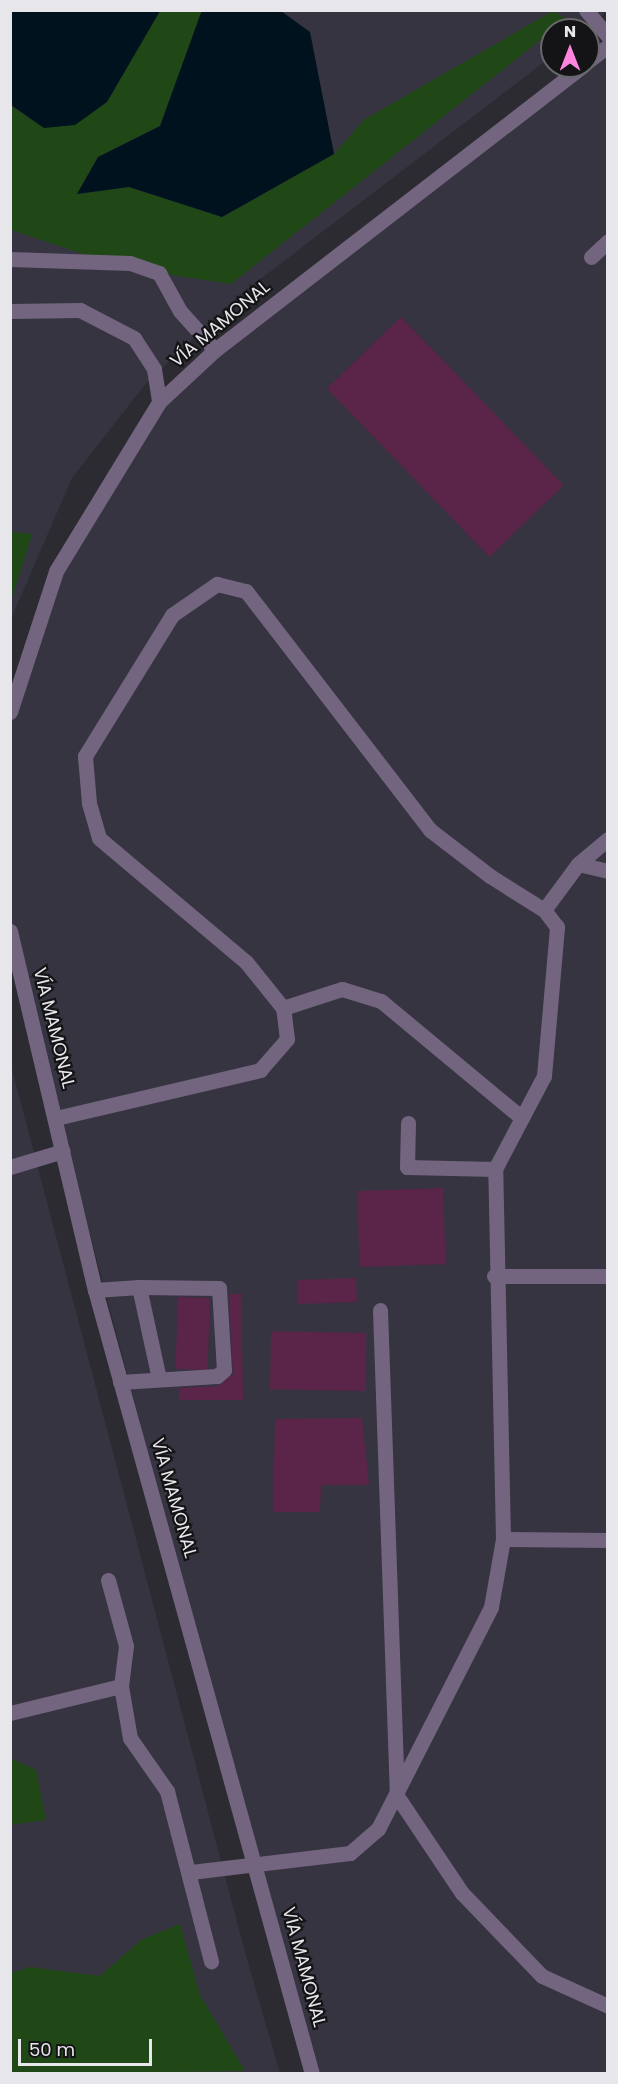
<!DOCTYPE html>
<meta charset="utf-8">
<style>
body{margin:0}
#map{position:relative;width:618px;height:2084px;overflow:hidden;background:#2c2b31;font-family:Poppins,sans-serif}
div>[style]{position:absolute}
.built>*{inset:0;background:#363440}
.green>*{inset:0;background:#204816}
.water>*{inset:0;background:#01121f}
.building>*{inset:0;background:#5b2449;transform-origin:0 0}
.minor>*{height:15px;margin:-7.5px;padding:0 7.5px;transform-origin:7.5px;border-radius:7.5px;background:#73657f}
span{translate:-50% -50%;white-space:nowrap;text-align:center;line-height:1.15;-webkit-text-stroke:4.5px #141416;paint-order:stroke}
.street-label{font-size:18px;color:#e7e7eb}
.frame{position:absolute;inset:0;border:12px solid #e7e7eb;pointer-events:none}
.north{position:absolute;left:540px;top:18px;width:60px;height:60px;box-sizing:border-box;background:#141416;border:2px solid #68686b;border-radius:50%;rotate:0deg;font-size:16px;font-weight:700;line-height:24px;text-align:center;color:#e7e7eb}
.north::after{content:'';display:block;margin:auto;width:21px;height:27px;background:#ff85df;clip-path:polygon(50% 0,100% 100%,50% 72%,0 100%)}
.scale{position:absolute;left:18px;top:2039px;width:134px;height:27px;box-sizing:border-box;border:3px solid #e7e7eb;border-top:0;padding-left:8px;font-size:18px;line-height:21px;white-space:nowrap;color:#e7e7eb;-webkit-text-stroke:4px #141416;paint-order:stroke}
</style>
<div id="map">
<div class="built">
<div style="clip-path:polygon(11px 11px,607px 11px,586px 30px,552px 30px,552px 56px,241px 294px,147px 382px,72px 478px,11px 619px)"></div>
<div style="clip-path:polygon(607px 46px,607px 2073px,312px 2073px,10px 931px,11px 712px,56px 571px,159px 402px)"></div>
<div style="clip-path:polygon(10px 1062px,246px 1956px,280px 2073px,11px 2073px)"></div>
</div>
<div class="green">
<div style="clip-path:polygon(160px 11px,202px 11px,160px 126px,98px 157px,77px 194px,129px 187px,222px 217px,334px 154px,365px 119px,553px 11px,567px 19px,231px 284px,125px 268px,11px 230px,10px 105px,44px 128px,143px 37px)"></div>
<div style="clip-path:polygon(11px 532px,32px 534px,11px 601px,10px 532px)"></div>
<div style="clip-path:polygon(10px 1758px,36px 1770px,46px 1820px,11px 1825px)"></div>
<div style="clip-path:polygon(180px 1924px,200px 1995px,245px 2071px,11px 2074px,11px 1973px,30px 1967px,100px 1976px,141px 1940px)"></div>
</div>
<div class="water">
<div style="clip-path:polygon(202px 10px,281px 11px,310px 32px,334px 154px,222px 217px,129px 187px,77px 194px,98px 157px,160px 126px)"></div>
<div style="clip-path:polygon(10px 11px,11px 10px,160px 11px,107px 102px,75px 125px,44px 128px,11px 105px)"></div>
</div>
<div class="building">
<div style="left:401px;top:317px;width:234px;height:103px;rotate:46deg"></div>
<div style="left:443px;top:1188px;width:76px;height:86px;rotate:88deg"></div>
<div style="left:356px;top:1278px;width:24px;height:59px;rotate:88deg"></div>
<div style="clip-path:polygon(229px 1294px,241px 1294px,243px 1400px,179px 1400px,179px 1388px,218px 1386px,233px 1374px)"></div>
<div style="left:178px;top:1297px;width:32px;height:72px;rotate:2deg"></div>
<div style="left:366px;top:1333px;width:58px;height:95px;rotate:91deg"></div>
<div style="clip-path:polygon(362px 1418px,369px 1485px,321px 1485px,320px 1512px,273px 1512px,275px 1419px)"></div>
</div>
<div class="minor">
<div style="left:586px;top:10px;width:34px;rotate:50deg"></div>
<div style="left:588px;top:61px;width:25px;rotate:-37deg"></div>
<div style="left:591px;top:257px;width:23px;rotate:-43deg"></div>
<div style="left:10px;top:259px;width:120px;rotate:1.9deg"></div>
<div style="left:130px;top:263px;width:31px;rotate:19deg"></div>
<div style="left:159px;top:273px;width:43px;rotate:61.1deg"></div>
<div style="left:180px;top:311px;width:52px;rotate:48.1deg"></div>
<div style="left:10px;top:311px;width:70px;rotate:-0.8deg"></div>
<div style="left:80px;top:310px;width:61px;rotate:27.4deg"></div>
<div style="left:134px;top:338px;width:37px;rotate:57deg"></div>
<div style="left:154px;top:369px;width:33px;rotate:81deg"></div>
<div style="left:10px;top:712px;width:148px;rotate:-71.9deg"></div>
<div style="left:56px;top:571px;width:198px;rotate:-58.6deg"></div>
<div style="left:159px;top:402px;width:76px;rotate:-42.9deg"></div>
<div style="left:215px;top:350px;width:464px;rotate:-37.7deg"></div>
<div style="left:578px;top:864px;width:31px;rotate:13deg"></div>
<div style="left:10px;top:931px;width:369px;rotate:76.7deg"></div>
<div style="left:95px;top:1290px;width:813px;rotate:74.53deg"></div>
<div style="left:283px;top:1008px;width:62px;rotate:-17.9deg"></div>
<div style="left:342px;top:989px;width:41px;rotate:17.1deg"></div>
<div style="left:381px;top:1001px;width:183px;rotate:39.7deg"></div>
<div style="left:56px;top:1118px;width:210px;rotate:-13.2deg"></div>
<div style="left:260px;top:1070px;width:41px;rotate:-48.9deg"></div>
<div style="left:287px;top:1039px;width:31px;rotate:-97deg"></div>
<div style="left:283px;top:1008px;width:59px;rotate:-128.8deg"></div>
<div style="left:246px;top:962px;width:192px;rotate:-139.9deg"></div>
<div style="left:99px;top:838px;width:36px;rotate:-106deg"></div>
<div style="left:89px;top:803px;width:47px;rotate:-94.9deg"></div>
<div style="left:85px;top:756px;width:166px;rotate:-58.3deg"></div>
<div style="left:172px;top:615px;width:55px;rotate:-34.6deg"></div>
<div style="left:217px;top:584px;width:30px;rotate:14deg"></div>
<div style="left:246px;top:591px;width:302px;rotate:52.4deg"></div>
<div style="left:430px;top:830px;width:76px;rotate:37.5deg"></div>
<div style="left:490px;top:876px;width:64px;rotate:32.2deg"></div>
<div style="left:544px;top:910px;width:57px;rotate:-53.5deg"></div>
<div style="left:578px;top:864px;width:39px;rotate:-40deg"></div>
<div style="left:408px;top:1123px;width:44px;rotate:91.3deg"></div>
<div style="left:407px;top:1167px;width:88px;rotate:1.3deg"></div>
<div style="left:10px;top:1167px;width:55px;rotate:-16.8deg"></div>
<div style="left:494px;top:1276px;width:114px"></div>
<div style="left:95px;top:1290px;width:44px;rotate:-3.9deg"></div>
<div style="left:139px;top:1287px;width:94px;rotate:77.7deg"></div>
<div style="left:380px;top:1310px;width:486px;rotate:88deg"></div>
<div style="left:397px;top:1796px;width:117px;rotate:56.2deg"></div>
<div style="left:462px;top:1893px;width:115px;rotate:46.1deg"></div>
<div style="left:542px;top:1976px;width:72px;rotate:24.4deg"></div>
<div style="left:120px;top:1382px;width:97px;rotate:-3.5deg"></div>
<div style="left:217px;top:1376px;width:9px;rotate:-41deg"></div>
<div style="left:224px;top:1370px;width:82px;rotate:-93.5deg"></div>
<div style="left:219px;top:1288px;width:80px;rotate:-179.3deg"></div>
<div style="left:503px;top:1539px;width:105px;rotate:0.5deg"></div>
<div style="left:108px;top:1580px;width:68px;rotate:74.7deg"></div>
<div style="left:126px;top:1646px;width:40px;rotate:97.1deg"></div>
<div style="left:121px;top:1686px;width:53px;rotate:80.2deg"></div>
<div style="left:130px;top:1738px;width:65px;rotate:55.1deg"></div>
<div style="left:167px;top:1791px;width:176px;rotate:75.5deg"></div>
<div style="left:10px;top:1713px;width:114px;rotate:-13.7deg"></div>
<div style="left:191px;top:1872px;width:160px;rotate:-6.8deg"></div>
<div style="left:350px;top:1853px;width:37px;rotate:-41deg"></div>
<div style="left:378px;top:1829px;width:249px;rotate:-63deg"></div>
<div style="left:491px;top:1607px;width:69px;rotate:-80deg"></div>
<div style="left:503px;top:1539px;width:370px;rotate:-91.2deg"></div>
<div style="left:495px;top:1169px;width:105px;rotate:-62.2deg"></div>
<div style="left:544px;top:1076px;width:150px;rotate:-85deg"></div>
<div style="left:557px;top:927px;width:21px;rotate:-127deg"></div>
</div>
<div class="street-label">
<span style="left:220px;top:324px;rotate:-40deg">VÍA MAMONAL</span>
<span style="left:54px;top:1028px;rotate:76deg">VÍA MAMONAL</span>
<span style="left:174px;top:1498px;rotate:74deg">VÍA MAMONAL</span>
<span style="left:304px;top:1967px;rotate:75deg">VÍA MAMONAL</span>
</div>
<div class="frame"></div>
<div class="north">N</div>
<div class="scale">50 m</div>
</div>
